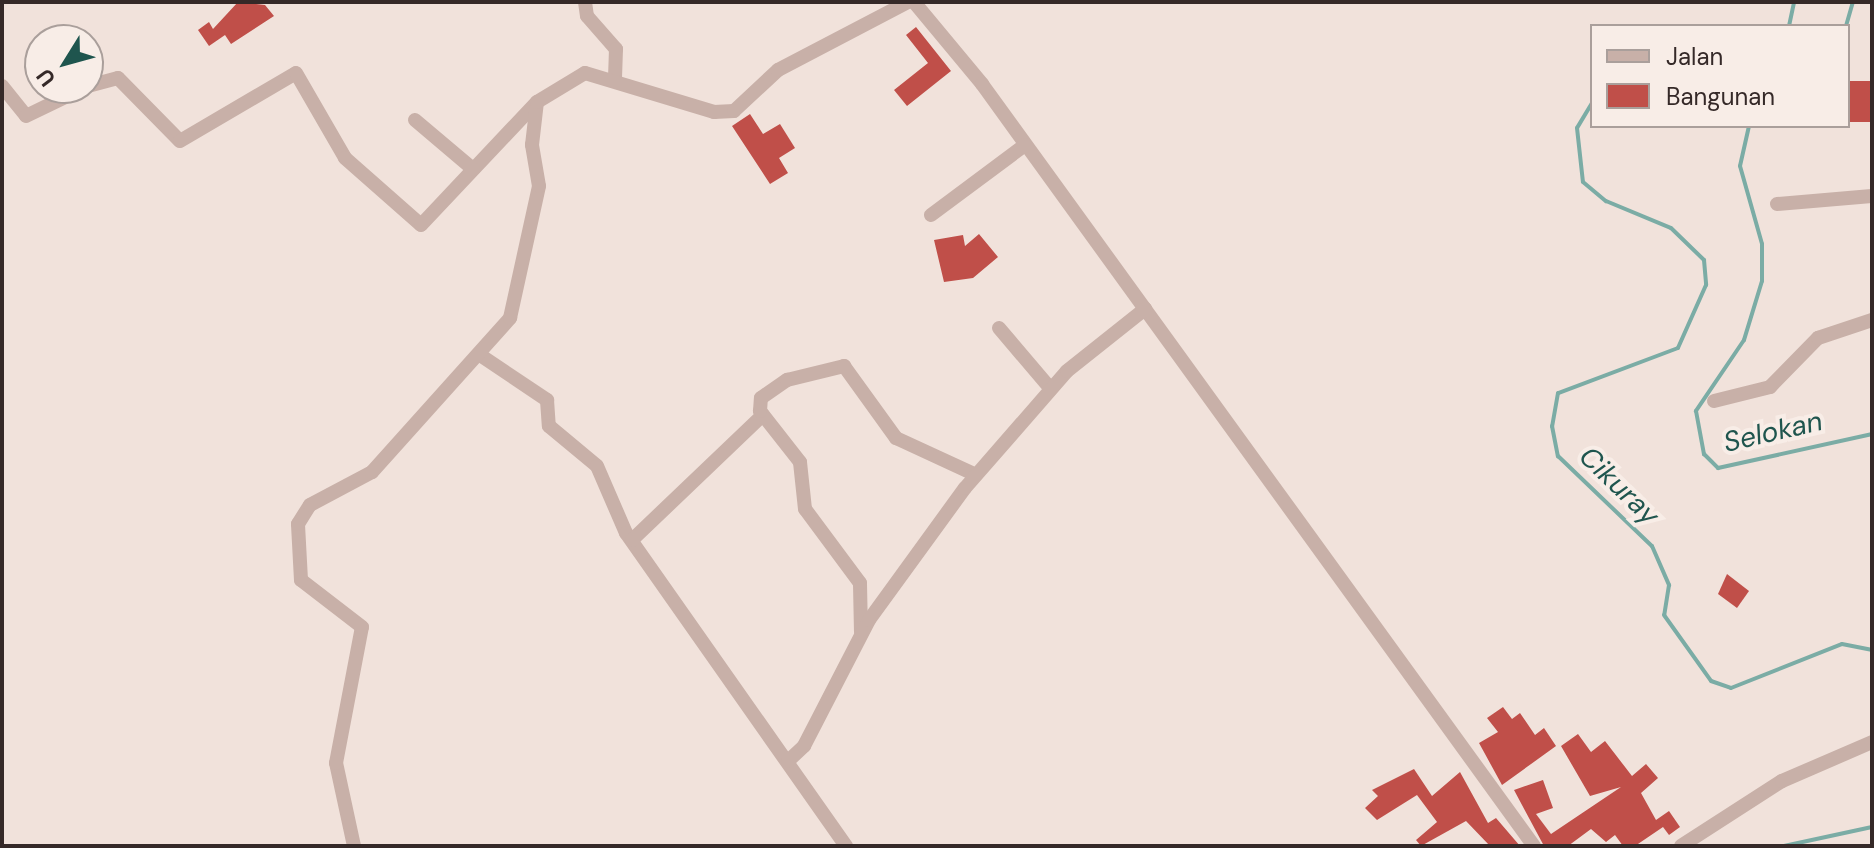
<!DOCTYPE html>
<style>
body{margin:0}
#map{position:relative;width:1874px;height:848px;overflow:hidden;background:#f1e2db;font-family:"DM Sans",sans-serif}
div>[style]{position:absolute}
.stream>*{height:4px;margin:-2px;padding:0 2px;transform-origin:2px;border-radius:2px;background:#7baca5}
.building>*{inset:0;background:#c04f49;transform-origin:0 0}
.minor>*{height:14px;margin:-7px;padding:0 7px;transform-origin:7px;border-radius:7px;background:#c8b0a8}
span{translate:-50% -50%;white-space:nowrap;text-align:center;line-height:1.15;-webkit-text-stroke:8px #f8ede7;paint-order:stroke}
.water-label{font-size:28px;color:#1f554e;font-style:italic}
.frame{position:absolute;inset:0;border:4px solid #352928;pointer-events:none}
.legend{position:absolute;left:1590px;top:24px;width:260px;height:104px;box-sizing:border-box;background:#f8ede7;border:2px solid #aa9f9b;margin:0;padding:10px 14px;list-style:none;font-size:24px;color:#352928}
.legend li{display:flex;align-items:center;gap:16px;height:40px}
.legend b{width:40px;border:2px solid #aa9f9b}
.north{position:absolute;left:24px;top:24px;width:80px;height:80px;box-sizing:border-box;background:#f8ede7;border:2px solid #aa9f9b;border-radius:50%;rotate:233deg;font-size:22px;font-weight:700;line-height:32px;text-align:center;color:#352928}
.north::after{content:'';display:block;margin:auto;width:28px;height:36px;background:#1f554e;clip-path:polygon(50% 0,100% 100%,50% 72%,0 100%)}
</style>
<div id="map">
<div class="stream">
<div style="left:1789px;top:26px;width:25px;rotate:-78deg"></div>
<div style="left:1846px;top:26px;width:25px;rotate:-74deg"></div>
<div style="left:1592px;top:103px;width:29px;rotate:121deg"></div>
<div style="left:1577px;top:128px;width:54px;rotate:83.7deg"></div>
<div style="left:1583px;top:182px;width:30px;rotate:40deg"></div>
<div style="left:1606px;top:201px;width:70px;rotate:22.6deg"></div>
<div style="left:1671px;top:228px;width:46px;rotate:44.1deg"></div>
<div style="left:1704px;top:260px;width:25px;rotate:85deg"></div>
<div style="left:1706px;top:285px;width:69px;rotate:114deg"></div>
<div style="left:1678px;top:348px;width:128px;rotate:159.4deg"></div>
<div style="left:1558px;top:393px;width:34px;rotate:100deg"></div>
<div style="left:1552px;top:426px;width:31px;rotate:79deg"></div>
<div style="left:1558px;top:456px;width:130px;rotate:43.8deg"></div>
<div style="left:1652px;top:546px;width:43px;rotate:66.4deg"></div>
<div style="left:1669px;top:585px;width:30px;rotate:99deg"></div>
<div style="left:1664px;top:615px;width:81px;rotate:54.5deg"></div>
<div style="left:1711px;top:681px;width:21px;rotate:19deg"></div>
<div style="left:1731px;top:688px;width:119px;rotate:-21.6deg"></div>
<div style="left:1842px;top:644px;width:31px;rotate:11deg"></div>
<div style="left:1749px;top:126px;width:41px;rotate:102.7deg"></div>
<div style="left:1740px;top:166px;width:81px;rotate:74.2deg"></div>
<div style="left:1762px;top:244px;width:37px;rotate:90deg"></div>
<div style="left:1762px;top:281px;width:62px;rotate:107deg"></div>
<div style="left:1744px;top:340px;width:86px;rotate:124.1deg"></div>
<div style="left:1696px;top:411px;width:44px;rotate:79.5deg"></div>
<div style="left:1704px;top:454px;width:20px;rotate:45deg"></div>
<div style="left:1718px;top:468px;width:158px;rotate:-12.4deg"></div>
<div style="left:1784px;top:846px;width:90px;rotate:-12.2deg"></div>
</div>
<div class="building">
<div style="clip-path:polygon(238px 2px,265px 5px,274px 16px,231px 44px,225px 35px,209px 46px,198px 30px,209px 22px,213px 29px)"></div>
<div style="clip-path:polygon(916px 27px,951px 71px,907px 106px,894px 90px,928px 63px,906px 35px)"></div>
<div style="left:1848px;top:81px;width:24px;height:41px"></div>
<div style="clip-path:polygon(750px 114px,763px 134px,780px 124px,795px 148px,779px 158px,788px 173px,770px 184px,732px 126px)"></div>
<div style="clip-path:polygon(979px 234px,998px 257px,973px 278px,944px 282px,934px 240px,963px 235px,965px 246px)"></div>
<div style="clip-path:polygon(1727px 574px,1749px 591px,1737px 608px,1718px 594px)"></div>
<div style="clip-path:polygon(1503px 707px,1512px 719px,1520px 713px,1535px 735px,1544px 728px,1556px 746px,1502px 785px,1479px 743px,1498px 732px,1487px 718px)"></div>
<div style="clip-path:polygon(1578px 734px,1591px 752px,1605px 741px,1632px 776px,1646px 764px,1658px 778px,1641px 793px,1656px 820px,1669px 811px,1680px 827px,1669px 835px,1663px 827px,1635px 846px,1623px 846px,1615px 835px,1606px 842px,1591px 829px,1568px 846px,1544px 846px,1514px 790px,1543px 780px,1553px 808px,1536px 814px,1551px 834px,1621px 787px,1590px 796px,1561px 746px)"></div>
<div style="clip-path:polygon(1414px 769px,1432px 796px,1460px 772px,1488px 823px,1496px 818px,1520px 846px,1490px 846px,1466px 821px,1421px 846px,1416px 840px,1437px 822px,1417px 795px,1377px 820px,1365px 808px,1378px 796px,1372px 790px)"></div>
</div>
<div class="minor">
<div style="left:585px;top:2px;width:14px;rotate:82deg"></div>
<div style="left:587px;top:16px;width:44px;rotate:48.7deg"></div>
<div style="left:616px;top:49px;width:30px;rotate:92deg"></div>
<div style="left:914px;top:2px;width:107px;rotate:50.3deg"></div>
<div style="left:982px;top:84px;width:941px;rotate:54.08deg"></div>
<div style="left:2px;top:86px;width:38px;rotate:51deg"></div>
<div style="left:26px;top:116px;width:64px;rotate:-25.8deg"></div>
<div style="left:88px;top:86px;width:31px;rotate:-15deg"></div>
<div style="left:118px;top:78px;width:88px;rotate:45.5deg"></div>
<div style="left:180px;top:141px;width:134px;rotate:-30.4deg"></div>
<div style="left:296px;top:73px;width:98px;rotate:60deg"></div>
<div style="left:345px;top:158px;width:101px;rotate:41.4deg"></div>
<div style="left:421px;top:225px;width:169px;rotate:-46.7deg"></div>
<div style="left:415px;top:120px;width:76px;rotate:40.2deg"></div>
<div style="left:1777px;top:204px;width:95px;rotate:-4.8deg"></div>
<div style="left:931px;top:215px;width:117px;rotate:-36.7deg"></div>
<div style="left:999px;top:328px;width:80px;rotate:49.6deg"></div>
<div style="left:480px;top:355px;width:81px;rotate:33.9deg"></div>
<div style="left:547px;top:400px;width:26px;rotate:86deg"></div>
<div style="left:549px;top:426px;width:62px;rotate:39.8deg"></div>
<div style="left:597px;top:466px;width:73px;rotate:66.6deg"></div>
<div style="left:626px;top:533px;width:383px;rotate:54.9deg"></div>
<div style="left:1714px;top:401px;width:58px;rotate:-14deg"></div>
<div style="left:1770px;top:387px;width:69px;rotate:-45.6deg"></div>
<div style="left:1818px;top:338px;width:57px;rotate:-18.4deg"></div>
<div style="left:632px;top:540px;width:181px;rotate:-43.7deg"></div>
<div style="left:861px;top:632px;width:49px;rotate:-91.2deg"></div>
<div style="left:860px;top:583px;width:92px;rotate:-126.6deg"></div>
<div style="left:805px;top:509px;width:47px;rotate:-96.1deg"></div>
<div style="left:800px;top:462px;width:65px;rotate:-128.1deg"></div>
<div style="left:760px;top:411px;width:13px;rotate:-86deg"></div>
<div style="left:761px;top:398px;width:32px;rotate:-35deg"></div>
<div style="left:787px;top:380px;width:59px;rotate:-13.8deg"></div>
<div style="left:844px;top:366px;width:89px;rotate:54.2deg"></div>
<div style="left:896px;top:438px;width:88px;rotate:24.8deg"></div>
<div style="left:788px;top:761px;width:22px;rotate:-43deg"></div>
<div style="left:804px;top:746px;width:142px;rotate:-62.7deg"></div>
<div style="left:869px;top:620px;width:163px;rotate:-54deg"></div>
<div style="left:965px;top:488px;width:155px;rotate:-48.9deg"></div>
<div style="left:1067px;top:371px;width:100px;rotate:-38.5deg"></div>
<div style="left:354px;top:846px;width:85px;rotate:-102.2deg"></div>
<div style="left:336px;top:763px;width:138px;rotate:-79.2deg"></div>
<div style="left:362px;top:627px;width:77px;rotate:-142.4deg"></div>
<div style="left:301px;top:580px;width:56px;rotate:-93.1deg"></div>
<div style="left:298px;top:524px;width:22px;rotate:-58deg"></div>
<div style="left:310px;top:505px;width:70px;rotate:-28deg"></div>
<div style="left:372px;top:472px;width:207px;rotate:-48.1deg"></div>
<div style="left:510px;top:318px;width:135px;rotate:-77.6deg"></div>
<div style="left:539px;top:186px;width:42px;rotate:-99.7deg"></div>
<div style="left:532px;top:145px;width:43px;rotate:-83.4deg"></div>
<div style="left:537px;top:102px;width:56px;rotate:-31.1deg"></div>
<div style="left:585px;top:73px;width:135px;rotate:16.8deg"></div>
<div style="left:714px;top:112px;width:20px;rotate:-3deg"></div>
<div style="left:734px;top:111px;width:60px;rotate:-43deg"></div>
<div style="left:778px;top:70px;width:147px;rotate:-27.6deg"></div>
<div style="left:1681px;top:846px;width:120px;rotate:-32.8deg"></div>
<div style="left:1782px;top:781px;width:98px;rotate:-23.4deg"></div>
</div>
<div class="water-label">
<span style="left:1773px;top:432px;rotate:-13deg">Selokan</span>
<span style="left:1619px;top:486px;rotate:44deg">Cikuray</span>
</div>
<div class="frame"></div>
<ul class="legend">
<li><b style="height:10px;background:#c8b0a8"></b>Jalan</li>
<li><b style="height:22px;background:#c04f49"></b>Bangunan</li>
</ul>
<div class="north">U</div>
</div>
